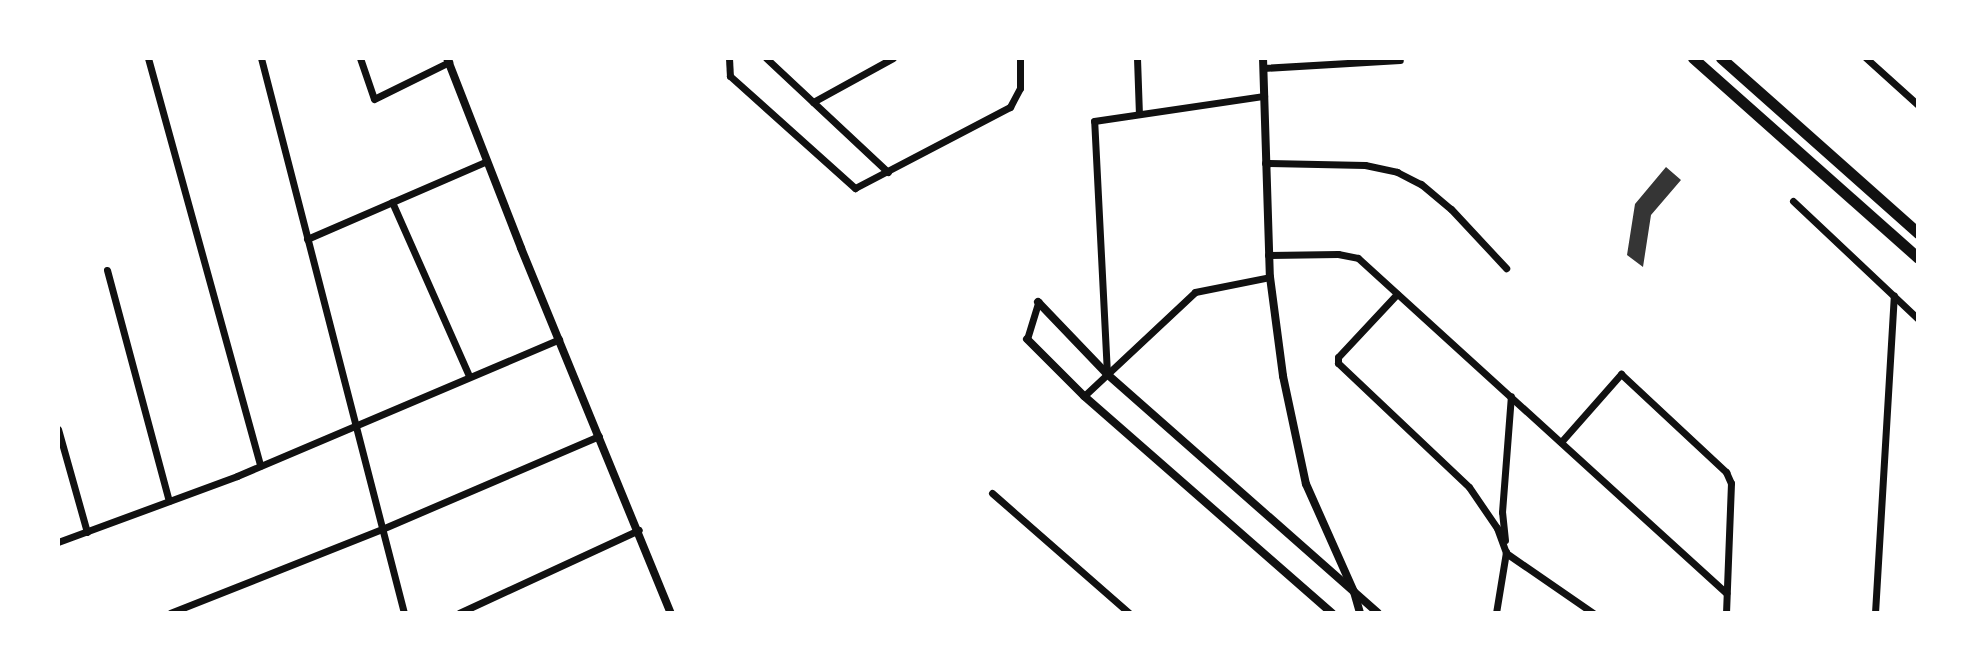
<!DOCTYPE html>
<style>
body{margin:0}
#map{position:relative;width:1976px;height:671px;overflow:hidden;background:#fff;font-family:Montserrat,sans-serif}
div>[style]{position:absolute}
.building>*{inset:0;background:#353535}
.minor>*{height:7px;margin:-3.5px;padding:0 3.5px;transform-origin:3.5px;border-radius:3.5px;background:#111}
.tertiary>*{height:8px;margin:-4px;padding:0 4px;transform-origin:4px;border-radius:4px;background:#111}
.trunk>*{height:11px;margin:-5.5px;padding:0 5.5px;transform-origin:5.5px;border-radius:5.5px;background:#111}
span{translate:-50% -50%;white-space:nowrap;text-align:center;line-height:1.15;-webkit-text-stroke:6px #fff;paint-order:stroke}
.frame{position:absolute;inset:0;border:60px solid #fff;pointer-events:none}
</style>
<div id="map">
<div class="building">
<div style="clip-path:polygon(1666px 167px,1681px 180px,1651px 215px,1643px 267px,1627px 255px,1635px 204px)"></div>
</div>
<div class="minor">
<div style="left:148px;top:58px;width:423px;rotate:74.6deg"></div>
<div style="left:261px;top:58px;width:573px;rotate:75.55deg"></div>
<div style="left:360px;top:58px;width:43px;rotate:71.1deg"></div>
<div style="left:374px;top:99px;width:84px;rotate:-26.3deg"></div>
<div style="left:729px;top:58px;width:18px;rotate:87deg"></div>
<div style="left:730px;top:76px;width:168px;rotate:41.9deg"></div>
<div style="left:855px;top:188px;width:175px;rotate:-27.6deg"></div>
<div style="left:1010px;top:107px;width:21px;rotate:-62deg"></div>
<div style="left:1020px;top:88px;width:30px;rotate:-90deg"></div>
<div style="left:766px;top:58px;width:167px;rotate:43.1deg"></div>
<div style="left:1137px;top:58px;width:56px;rotate:88deg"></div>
<div style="left:1866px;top:58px;width:70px;rotate:42.1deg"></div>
<div style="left:1263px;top:68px;width:137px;rotate:-3.3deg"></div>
<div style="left:813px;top:102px;width:91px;rotate:-28.8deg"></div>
<div style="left:1265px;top:163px;width:100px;rotate:1.1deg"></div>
<div style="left:1365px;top:165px;width:33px;rotate:12deg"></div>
<div style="left:1397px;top:172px;width:27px;rotate:27deg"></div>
<div style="left:1421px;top:184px;width:39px;rotate:40deg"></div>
<div style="left:1451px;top:209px;width:81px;rotate:47deg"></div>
<div style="left:1793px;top:201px;width:172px;rotate:43.3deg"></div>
<div style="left:392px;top:202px;width:190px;rotate:66.1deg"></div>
<div style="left:307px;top:239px;width:196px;rotate:-23.4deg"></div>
<div style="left:1268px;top:255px;width:70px;rotate:-0.8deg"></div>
<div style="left:1338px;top:254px;width:20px;rotate:11deg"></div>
<div style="left:1358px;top:258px;width:498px;rotate:42.3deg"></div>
<div style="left:107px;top:270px;width:239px;rotate:75deg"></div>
<div style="left:1397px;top:294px;width:86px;rotate:133.1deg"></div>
<div style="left:1338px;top:357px;width:6px;rotate:90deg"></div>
<div style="left:1338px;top:363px;width:180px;rotate:43.4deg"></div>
<div style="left:1469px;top:487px;width:50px;rotate:55.7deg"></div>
<div style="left:1497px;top:528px;width:27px;rotate:70deg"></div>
<div style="left:1506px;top:553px;width:106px;rotate:34.6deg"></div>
<div style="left:1027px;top:339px;width:39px;rotate:-73deg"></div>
<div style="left:1107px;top:374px;width:253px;rotate:-92.9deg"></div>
<div style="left:1094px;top:121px;width:172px;rotate:-8.4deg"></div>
<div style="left:1084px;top:396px;width:152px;rotate:-43.1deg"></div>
<div style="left:1195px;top:292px;width:76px;rotate:-11.3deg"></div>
<div style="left:58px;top:429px;width:107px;rotate:74.3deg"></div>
<div style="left:1561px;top:442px;width:91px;rotate:-48.6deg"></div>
<div style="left:1621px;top:374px;width:144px;rotate:43deg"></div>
<div style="left:1726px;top:472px;width:12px;rotate:66deg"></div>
<div style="left:1731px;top:483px;width:130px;rotate:92.2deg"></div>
<div style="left:992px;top:493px;width:182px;rotate:41.2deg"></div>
<div style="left:1505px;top:540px;width:28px;rotate:-96deg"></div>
<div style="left:1502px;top:512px;width:116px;rotate:-85.6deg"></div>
<div style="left:58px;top:542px;width:191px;rotate:-20.2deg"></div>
<div style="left:237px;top:476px;width:350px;rotate:-23deg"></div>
<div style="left:170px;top:613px;width:228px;rotate:-21.6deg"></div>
<div style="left:382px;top:529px;width:236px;rotate:-23.2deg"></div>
<div style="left:459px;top:613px;width:198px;rotate:-24.8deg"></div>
<div style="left:1496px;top:613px;width:62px;rotate:-80.7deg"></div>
<div style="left:1875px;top:613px;width:318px;rotate:-86.6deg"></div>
</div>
<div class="tertiary">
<div style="left:447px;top:58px;width:204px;rotate:68.7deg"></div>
<div style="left:521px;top:248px;width:395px;rotate:67.7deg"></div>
<div style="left:1263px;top:58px;width:219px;rotate:88.2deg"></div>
<div style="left:1270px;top:277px;width:100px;rotate:82.5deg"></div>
<div style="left:1283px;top:376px;width:110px;rotate:78deg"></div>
<div style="left:1306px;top:484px;width:118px;rotate:66deg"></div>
<div style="left:1354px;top:592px;width:22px;rotate:74deg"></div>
<div style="left:1038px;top:302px;width:100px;rotate:46.2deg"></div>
<div style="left:1107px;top:374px;width:361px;rotate:41.4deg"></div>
<div style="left:1027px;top:339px;width:81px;rotate:45deg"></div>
<div style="left:1084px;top:396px;width:330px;rotate:41.2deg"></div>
</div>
<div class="trunk">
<div style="left:1693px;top:58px;width:301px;rotate:41.6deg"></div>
<div style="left:1721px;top:58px;width:264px;rotate:41.6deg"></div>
</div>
<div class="frame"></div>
</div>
